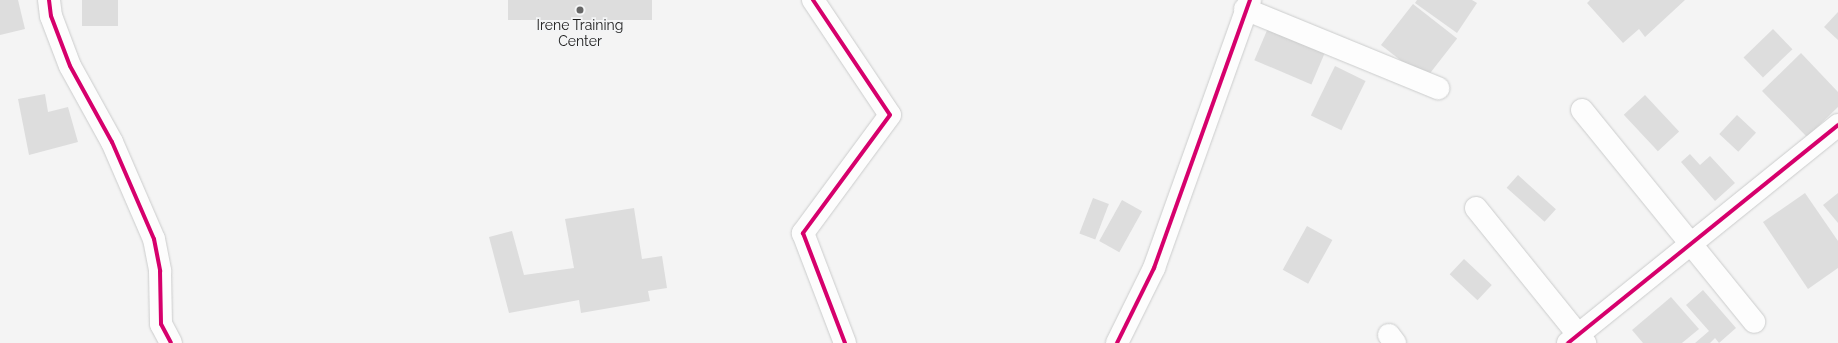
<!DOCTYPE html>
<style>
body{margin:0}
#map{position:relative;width:1838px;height:343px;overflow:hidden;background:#f4f4f4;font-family:Raleway,sans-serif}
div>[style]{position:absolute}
.building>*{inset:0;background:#ddd;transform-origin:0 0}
.roads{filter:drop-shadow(0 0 1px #cbcccc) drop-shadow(0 0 1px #cbcccc)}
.minor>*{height:22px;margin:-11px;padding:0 11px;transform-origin:11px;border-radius:11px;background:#fdfdfd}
.cycleway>*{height:4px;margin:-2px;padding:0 2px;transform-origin:2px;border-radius:2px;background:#d6006c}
.dots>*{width:11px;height:11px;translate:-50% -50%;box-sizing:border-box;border:2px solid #f3f4f5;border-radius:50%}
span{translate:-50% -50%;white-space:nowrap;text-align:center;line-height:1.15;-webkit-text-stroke:3.5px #f3f4f5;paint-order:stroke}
.poi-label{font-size:14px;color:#1a1a1a}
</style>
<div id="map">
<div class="building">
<div style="clip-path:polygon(0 0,18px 0,25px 29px,0 35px)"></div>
<div style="left:82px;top:0;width:36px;height:26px"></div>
<div style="left:508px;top:0;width:144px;height:20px"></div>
<div style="clip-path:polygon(1417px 0,1472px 0,1477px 3px,1457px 33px,1415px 3px)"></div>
<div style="clip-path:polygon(1590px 0,1685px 0,1645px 37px,1639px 29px,1623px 43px,1587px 3px)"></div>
<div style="left:1413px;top:4px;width:56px;height:52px;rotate:38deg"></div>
<div style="clip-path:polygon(1838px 12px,1838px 40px,1824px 27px)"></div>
<div style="left:1268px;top:28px;width:62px;height:35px;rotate:23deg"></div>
<div style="left:1773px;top:29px;width:28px;height:41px;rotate:46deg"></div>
<div style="clip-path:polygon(1801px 53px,1838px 92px,1838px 107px,1807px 137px,1762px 91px)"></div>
<div style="left:1335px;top:66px;width:34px;height:55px;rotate:26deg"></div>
<div style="clip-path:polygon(45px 94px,48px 112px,68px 107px,78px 142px,29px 155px,18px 99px)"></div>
<div style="left:1645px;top:95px;width:50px;height:29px;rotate:47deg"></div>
<div style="left:1737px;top:115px;width:26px;height:26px;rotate:43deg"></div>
<div style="clip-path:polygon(1690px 154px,1700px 165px,1710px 156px,1735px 183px,1715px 201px,1681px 162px)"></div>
<div style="left:1518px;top:175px;width:51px;height:17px;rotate:42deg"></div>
<div style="clip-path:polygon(1805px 193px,1838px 241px,1838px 268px,1808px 289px,1763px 222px)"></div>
<div style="clip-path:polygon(1838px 193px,1838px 223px,1823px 205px)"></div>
<div style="left:1093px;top:198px;width:17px;height:38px;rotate:21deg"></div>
<div style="left:1122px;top:200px;width:23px;height:47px;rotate:29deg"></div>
<div style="clip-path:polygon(634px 208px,642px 259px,662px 256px,667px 288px,648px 291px,650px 301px,581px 313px,579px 300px,509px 313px,489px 237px,512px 231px,524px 275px,574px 268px,565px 219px)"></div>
<div style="left:1307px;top:226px;width:29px;height:50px;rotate:29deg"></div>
<div style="left:1464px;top:259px;width:38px;height:21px;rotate:43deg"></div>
<div style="clip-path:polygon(1703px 290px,1736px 328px,1719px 343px,1715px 338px,1710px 343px,1695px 343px,1709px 331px,1686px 305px)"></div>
<div style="clip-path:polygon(1671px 297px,1699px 329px,1682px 343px,1643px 343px,1632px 330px)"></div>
</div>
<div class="roads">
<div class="minor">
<div style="left:49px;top:0;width:16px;rotate:83deg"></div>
<div style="left:51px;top:16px;width:53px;rotate:69.2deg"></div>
<div style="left:70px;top:66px;width:87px;rotate:61.1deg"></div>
<div style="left:112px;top:142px;width:106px;rotate:66.6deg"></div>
<div style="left:154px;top:239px;width:33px;rotate:79deg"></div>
<div style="left:160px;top:271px;width:53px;rotate:88.9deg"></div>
<div style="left:161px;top:324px;width:21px;rotate:62deg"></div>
<div style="left:813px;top:0;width:138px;rotate:56.2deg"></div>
<div style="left:890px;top:115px;width:147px;rotate:126.4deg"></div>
<div style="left:803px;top:233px;width:118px;rotate:69.1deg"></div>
<div style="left:1245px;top:9px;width:209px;rotate:22.3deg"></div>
<div style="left:1582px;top:110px;width:273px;rotate:50.9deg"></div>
<div style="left:1476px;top:208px;width:174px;rotate:51.1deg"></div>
<div style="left:1389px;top:335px;width:10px;rotate:53deg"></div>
<div style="left:1117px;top:343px;width:84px;rotate:-63.7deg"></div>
<div style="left:1154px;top:268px;width:285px;rotate:-70.3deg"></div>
<div style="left:1568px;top:343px;width:347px;rotate:-38.9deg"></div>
</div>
</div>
<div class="cycleway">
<div style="left:49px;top:0;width:16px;rotate:83deg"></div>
<div style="left:51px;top:16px;width:53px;rotate:69.2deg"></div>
<div style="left:70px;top:66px;width:87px;rotate:61.1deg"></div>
<div style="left:112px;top:142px;width:106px;rotate:66.6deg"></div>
<div style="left:154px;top:239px;width:33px;rotate:79deg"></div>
<div style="left:160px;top:271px;width:53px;rotate:88.9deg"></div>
<div style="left:161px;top:324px;width:21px;rotate:62deg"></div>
<div style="left:813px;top:0;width:138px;rotate:56.2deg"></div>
<div style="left:890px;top:115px;width:147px;rotate:126.4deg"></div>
<div style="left:803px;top:233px;width:118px;rotate:69.1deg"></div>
<div style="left:1117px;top:343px;width:84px;rotate:-63.7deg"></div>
<div style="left:1154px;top:268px;width:285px;rotate:-70.3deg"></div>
<div style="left:1568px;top:343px;width:347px;rotate:-38.9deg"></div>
</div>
<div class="dots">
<div style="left:580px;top:10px;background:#666"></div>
</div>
<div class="poi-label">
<span style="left:580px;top:33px">Irene Training<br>Center</span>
</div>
</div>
